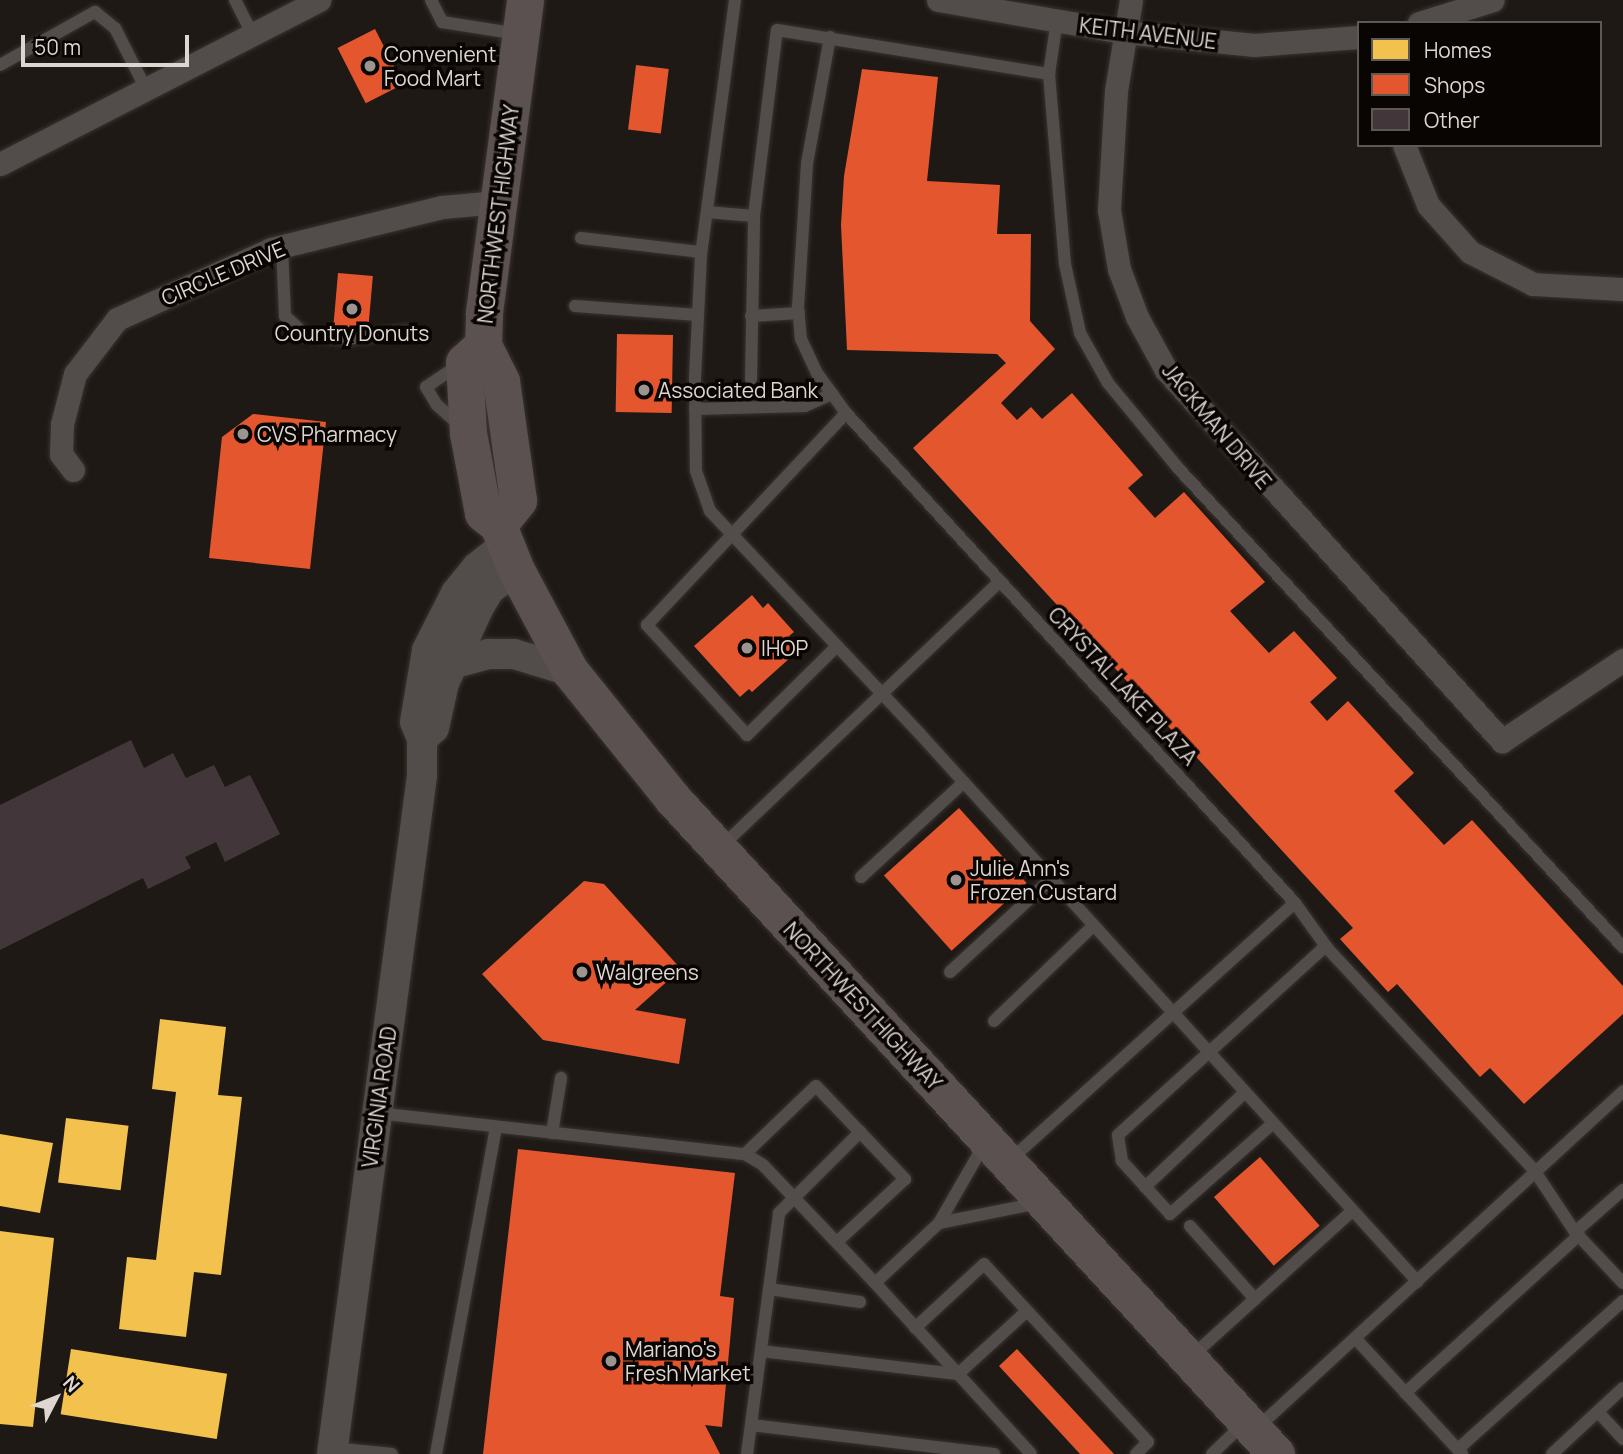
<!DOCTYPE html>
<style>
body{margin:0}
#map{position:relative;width:1623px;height:1454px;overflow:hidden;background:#1f1915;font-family:Manrope,sans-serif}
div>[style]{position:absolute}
.homes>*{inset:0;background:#f2c14e;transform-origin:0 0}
.shops>*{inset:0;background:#e4572e;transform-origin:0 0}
.building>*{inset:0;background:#42363a}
.roads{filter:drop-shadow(0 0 2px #37332f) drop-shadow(0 0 2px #37332f)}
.service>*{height:12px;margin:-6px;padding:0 6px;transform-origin:6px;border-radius:6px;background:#524d4a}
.minor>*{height:23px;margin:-11.5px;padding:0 11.5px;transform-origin:11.5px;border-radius:11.5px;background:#524d4a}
.tertiary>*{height:30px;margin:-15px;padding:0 15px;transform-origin:15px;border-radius:15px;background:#524d4a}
.primary>*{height:37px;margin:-18.5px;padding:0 18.5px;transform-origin:18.5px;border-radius:18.5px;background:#5a5150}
.dots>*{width:19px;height:19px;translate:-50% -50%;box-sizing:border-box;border:4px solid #090503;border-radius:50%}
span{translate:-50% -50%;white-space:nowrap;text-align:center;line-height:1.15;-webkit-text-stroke:7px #090503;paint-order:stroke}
.street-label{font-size:21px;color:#ded6d1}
.poi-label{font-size:21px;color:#ded6d1}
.left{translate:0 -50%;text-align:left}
.legend{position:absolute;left:1357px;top:21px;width:245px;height:126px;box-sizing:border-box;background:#090503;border:2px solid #5e5955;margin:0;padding:9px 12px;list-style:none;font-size:21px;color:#ded6d1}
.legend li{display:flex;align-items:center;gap:14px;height:35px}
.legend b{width:35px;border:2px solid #5e5955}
.north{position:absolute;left:21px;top:1363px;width:70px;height:70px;-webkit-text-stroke:5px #090503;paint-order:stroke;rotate:48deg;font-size:19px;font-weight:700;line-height:28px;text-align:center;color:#ded6d1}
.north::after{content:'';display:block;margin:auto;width:24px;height:32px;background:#ded6d1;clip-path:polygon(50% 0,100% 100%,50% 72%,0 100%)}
.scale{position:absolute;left:21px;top:35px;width:168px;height:32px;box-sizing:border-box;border:4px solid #ded6d1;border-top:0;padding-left:9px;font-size:21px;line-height:24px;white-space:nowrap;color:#ded6d1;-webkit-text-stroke:5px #090503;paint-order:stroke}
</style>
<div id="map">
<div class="homes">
<div style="clip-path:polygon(160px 1019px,226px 1027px,218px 1095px,242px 1097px,221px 1275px,194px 1272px,186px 1337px,119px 1329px,127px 1257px,156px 1260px,176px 1092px,152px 1089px)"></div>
<div style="left:66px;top:1118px;width:63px;height:65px;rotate:7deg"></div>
<div style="clip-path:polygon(0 1134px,53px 1143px,40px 1213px,0 1206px)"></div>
<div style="clip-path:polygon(0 1231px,54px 1238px,33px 1427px,0 1424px)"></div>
<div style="left:71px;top:1349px;width:158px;height:66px;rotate:9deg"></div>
</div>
<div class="shops">
<div style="left:375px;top:29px;width:62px;height:42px;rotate:63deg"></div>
<div style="left:636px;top:65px;width:33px;height:65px;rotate:7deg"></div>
<div style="clip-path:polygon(862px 69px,938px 77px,927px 181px,1000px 185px,997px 234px,1031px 234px,1030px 321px,1055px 349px,1001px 403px,1017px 420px,1031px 407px,1042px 419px,1072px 393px,1143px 475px,1128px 488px,1155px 518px,1184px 492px,1265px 582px,1230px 611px,1269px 653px,1294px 631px,1337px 678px,1310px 702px,1327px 721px,1348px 701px,1414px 773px,1394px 791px,1444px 845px,1472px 820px,1623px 986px,1623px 1014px,1524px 1104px,1490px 1068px,1480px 1077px,1397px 984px,1388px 992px,1340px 939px,1353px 928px,913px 448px,1006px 363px,997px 354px,847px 350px,841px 225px,844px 176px)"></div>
<div style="left:338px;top:273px;width:35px;height:53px;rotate:5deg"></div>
<div style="left:617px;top:334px;width:56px;height:78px;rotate:1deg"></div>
<div style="clip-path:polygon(253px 414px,326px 422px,310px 569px,209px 558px,222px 437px)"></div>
<div style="clip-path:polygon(752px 595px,763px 608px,768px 603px,794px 632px,789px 636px,800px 649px,752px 692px,749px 689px,740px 697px,694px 646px)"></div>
<div style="left:959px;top:808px;width:101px;height:101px;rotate:48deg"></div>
<div style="clip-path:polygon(584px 881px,604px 884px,681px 969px,635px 1010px,686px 1019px,679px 1064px,543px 1040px,482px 974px)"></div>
<div style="clip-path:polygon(518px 1149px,735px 1173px,720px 1296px,734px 1298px,722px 1427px,705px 1425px,720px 1454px,483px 1454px)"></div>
<div style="left:1260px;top:1157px;width:91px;height:61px;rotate:49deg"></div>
<div style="clip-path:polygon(1017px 1349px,1114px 1454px,1080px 1454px,999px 1366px)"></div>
</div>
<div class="building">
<div style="clip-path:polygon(131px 740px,144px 768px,173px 753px,186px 778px,214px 765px,225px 787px,250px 775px,280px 834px,225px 862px,216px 842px,185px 857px,191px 868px,148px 889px,143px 878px,0 950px,0 805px)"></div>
</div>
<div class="roads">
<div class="service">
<div style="left:235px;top:0;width:39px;rotate:63deg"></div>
<div style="left:431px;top:0;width:25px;rotate:63deg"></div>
<div style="left:442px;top:22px;width:77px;rotate:9deg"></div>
<div style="left:735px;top:0;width:257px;rotate:97.6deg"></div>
<div style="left:701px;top:255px;width:124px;rotate:92.8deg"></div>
<div style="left:695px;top:379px;width:92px;rotate:89.4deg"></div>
<div style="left:696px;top:471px;width:42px;rotate:70.7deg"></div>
<div style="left:710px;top:511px;width:306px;rotate:46.7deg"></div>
<div style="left:920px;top:734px;width:740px;rotate:47.74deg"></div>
<div style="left:1057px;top:20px;width:55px;rotate:98.4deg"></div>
<div style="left:1049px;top:74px;width:191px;rotate:85.2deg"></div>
<div style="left:1065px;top:264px;width:71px;rotate:77.7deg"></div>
<div style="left:1080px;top:333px;width:57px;rotate:60.8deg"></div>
<div style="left:1108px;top:383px;width:110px;rotate:50.5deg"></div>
<div style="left:1178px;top:468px;width:654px;rotate:47.11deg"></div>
<div style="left:830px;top:37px;width:129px;rotate:100.3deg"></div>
<div style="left:807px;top:164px;width:142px;rotate:93.6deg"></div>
<div style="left:798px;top:306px;width:33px;rotate:85deg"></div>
<div style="left:801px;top:339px;width:38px;rotate:65deg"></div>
<div style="left:817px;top:373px;width:49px;rotate:54.1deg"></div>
<div style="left:846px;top:413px;width:665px;rotate:47.5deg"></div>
<div style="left:1295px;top:903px;width:57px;rotate:54.3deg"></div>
<div style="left:1328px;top:949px;width:302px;rotate:47deg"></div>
<div style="left:1534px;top:1170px;width:74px;rotate:56.5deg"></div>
<div style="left:1575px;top:1232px;width:70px;rotate:46.7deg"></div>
<div style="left:0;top:65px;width:109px;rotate:-29.2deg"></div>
<div style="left:95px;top:12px;width:26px;rotate:39deg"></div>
<div style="left:115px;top:28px;width:71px;rotate:63.1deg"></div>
<div style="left:707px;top:212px;width:47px;rotate:4.9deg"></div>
<div style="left:581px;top:238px;width:121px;rotate:6.7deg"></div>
<div style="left:282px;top:247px;width:69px;rotate:87.5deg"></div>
<div style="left:285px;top:316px;width:26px;rotate:43deg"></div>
<div style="left:304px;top:334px;width:43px;rotate:6.6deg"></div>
<div style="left:347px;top:339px;width:61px;rotate:-7.6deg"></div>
<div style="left:575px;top:306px;width:123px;rotate:4.2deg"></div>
<div style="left:751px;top:316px;width:48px;rotate:-3.6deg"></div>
<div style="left:460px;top:364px;width:41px;rotate:145.9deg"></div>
<div style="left:426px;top:387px;width:21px;rotate:59deg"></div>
<div style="left:437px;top:405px;width:31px;rotate:42deg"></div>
<div style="left:751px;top:379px;width:163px;rotate:-88.9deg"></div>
<div style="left:754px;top:216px;width:187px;rotate:-83deg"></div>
<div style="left:777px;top:30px;width:276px;rotate:9.2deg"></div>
<div style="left:695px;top:409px;width:110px;rotate:-1.6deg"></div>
<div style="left:805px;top:406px;width:30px;rotate:-24deg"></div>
<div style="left:835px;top:648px;width:124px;rotate:135.3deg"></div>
<div style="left:747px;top:735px;width:149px;rotate:-132.3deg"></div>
<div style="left:647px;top:625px;width:291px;rotate:-46.8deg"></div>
<div style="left:722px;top:846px;width:384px;rotate:-43.6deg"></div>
<div style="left:861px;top:877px;width:140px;rotate:-42.7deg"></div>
<div style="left:950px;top:972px;width:137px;rotate:-42.6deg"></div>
<div style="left:994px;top:1021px;width:137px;rotate:-43.8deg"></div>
<div style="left:377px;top:1113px;width:370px;rotate:6.4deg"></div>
<div style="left:745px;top:1154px;width:21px;rotate:31deg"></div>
<div style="left:763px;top:1165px;width:163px;rotate:46.5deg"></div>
<div style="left:875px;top:1283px;width:88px;rotate:-43.2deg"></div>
<div style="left:939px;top:1223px;width:92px;rotate:-60.1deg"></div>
<div style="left:1271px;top:1125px;width:135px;rotate:138.6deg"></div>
<div style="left:1170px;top:1214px;width:72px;rotate:-132.2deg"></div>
<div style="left:1122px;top:1161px;width:26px;rotate:-99deg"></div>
<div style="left:1118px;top:1135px;width:281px;rotate:-42.3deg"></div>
<div style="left:552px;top:1133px;width:56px;rotate:-80.7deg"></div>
<div style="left:745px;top:1154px;width:98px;rotate:-43.8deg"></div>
<div style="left:816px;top:1086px;width:129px;rotate:46.3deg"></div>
<div style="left:905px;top:1179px;width:93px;rotate:137.2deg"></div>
<div style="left:1009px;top:1161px;width:385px;rotate:-42.1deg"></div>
<div style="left:1145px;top:1187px;width:135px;rotate:-43.5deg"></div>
<div style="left:939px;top:1223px;width:101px;rotate:-11.4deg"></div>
<div style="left:1190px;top:1226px;width:98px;rotate:48.3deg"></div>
<div style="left:1575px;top:1232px;width:64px;rotate:-41.2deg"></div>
<div style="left:875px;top:1283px;width:231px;rotate:47.6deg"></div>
<div style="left:769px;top:1289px;width:92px;rotate:8.1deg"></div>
<div style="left:915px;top:1328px;width:94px;rotate:-42.8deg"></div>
<div style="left:984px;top:1264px;width:242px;rotate:47.3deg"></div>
<div style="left:1148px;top:1442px;width:17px;rotate:135deg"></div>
<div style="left:1355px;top:1338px;width:158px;rotate:47.3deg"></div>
<div style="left:761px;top:1351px;width:198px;rotate:6.7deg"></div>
<div style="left:958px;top:1374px;width:93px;rotate:-42.4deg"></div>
<div style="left:1191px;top:1357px;width:217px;rotate:-42.2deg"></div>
<div style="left:1405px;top:1393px;width:235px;rotate:-42.2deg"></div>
<div style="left:1598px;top:1412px;width:37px;rotate:47deg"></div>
<div style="left:751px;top:1425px;width:245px;rotate:6.8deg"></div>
<div style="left:1257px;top:1428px;width:498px;rotate:-42.6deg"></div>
<div style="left:333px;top:1448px;width:59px;rotate:5.8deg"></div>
<div style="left:1458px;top:1449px;width:222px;rotate:-41.9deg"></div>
<div style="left:436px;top:1454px;width:332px;rotate:-79.6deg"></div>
<div style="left:747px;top:1454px;width:243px;rotate:-82.4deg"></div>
<div style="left:779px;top:1213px;width:115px;rotate:-45deg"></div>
<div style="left:1212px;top:1454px;width:45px;rotate:-44.1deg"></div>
<div style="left:1552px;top:1454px;width:97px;rotate:-42.9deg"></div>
</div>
<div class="minor">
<div style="left:938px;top:0;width:189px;rotate:9.8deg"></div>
<div style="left:1124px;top:32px;width:131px;rotate:5.7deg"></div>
<div style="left:1254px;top:45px;width:105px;rotate:-4.4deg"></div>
<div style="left:1131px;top:0;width:92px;rotate:99.4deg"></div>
<div style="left:1116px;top:91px;width:119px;rotate:93.4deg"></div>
<div style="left:1109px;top:210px;width:60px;rotate:80.4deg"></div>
<div style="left:1119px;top:269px;width:51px;rotate:69.4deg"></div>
<div style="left:1137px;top:317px;width:60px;rotate:61.3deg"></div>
<div style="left:1166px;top:370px;width:501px;rotate:47.83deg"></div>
<div style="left:1502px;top:741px;width:146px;rotate:-33.8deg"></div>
<div style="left:1419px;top:23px;width:77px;rotate:-17.3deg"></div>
<div style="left:1404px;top:145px;width:65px;rotate:68.2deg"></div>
<div style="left:1428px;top:205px;width:63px;rotate:48.2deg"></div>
<div style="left:1470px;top:252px;width:71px;rotate:26.9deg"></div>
<div style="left:1533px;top:284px;width:90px;rotate:3.2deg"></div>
<div style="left:0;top:164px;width:359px;rotate:-27.2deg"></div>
<div style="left:73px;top:470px;width:20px;rotate:-127deg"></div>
<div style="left:61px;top:454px;width:30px;rotate:-88deg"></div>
<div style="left:62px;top:424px;width:52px;rotate:-75.4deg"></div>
<div style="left:75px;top:374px;width:69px;rotate:-52.6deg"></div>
<div style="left:117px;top:319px;width:169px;rotate:-24.4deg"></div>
<div style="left:271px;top:249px;width:176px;rotate:-13.8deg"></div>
<div style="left:442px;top:207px;width:56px;rotate:-5.1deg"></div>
</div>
<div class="tertiary">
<div style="left:451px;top:664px;width:39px;rotate:-15deg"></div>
<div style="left:489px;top:654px;width:25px"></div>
<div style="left:514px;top:654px;width:59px;rotate:16.9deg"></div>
<div style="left:422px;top:739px;width:16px;rotate:-43deg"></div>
<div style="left:434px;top:728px;width:46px;rotate:-77.5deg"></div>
<div style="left:444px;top:683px;width:84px;rotate:-65.3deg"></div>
<div style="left:479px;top:607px;width:21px;rotate:-59deg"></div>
<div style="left:490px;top:589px;width:32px;rotate:-36deg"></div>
<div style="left:332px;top:1454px;width:684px;rotate:-82.44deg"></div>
<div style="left:422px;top:776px;width:37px;rotate:-90deg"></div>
<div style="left:422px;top:739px;width:18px;rotate:-112deg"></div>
<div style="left:415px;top:722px;width:73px;rotate:-80.5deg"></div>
<div style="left:427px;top:650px;width:64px;rotate:-63deg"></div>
<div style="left:456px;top:593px;width:33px;rotate:-51deg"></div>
<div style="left:477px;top:567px;width:37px;rotate:-38deg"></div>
</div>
<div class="primary">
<div style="left:483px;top:345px;width:25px;rotate:138deg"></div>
<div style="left:464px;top:362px;width:71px;rotate:86.8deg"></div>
<div style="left:468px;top:433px;width:81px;rotate:79.4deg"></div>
<div style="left:483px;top:513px;width:19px;rotate:39deg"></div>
<div style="left:498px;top:525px;width:48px;rotate:68.2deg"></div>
<div style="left:516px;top:570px;width:115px;rotate:61.9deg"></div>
<div style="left:570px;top:671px;width:163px;rotate:51.2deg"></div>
<div style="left:672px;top:798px;width:892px;rotate:47.36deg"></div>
<div style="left:498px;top:525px;width:32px;rotate:-51deg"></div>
<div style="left:518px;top:500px;width:120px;rotate:-98.1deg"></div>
<div style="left:501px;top:381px;width:40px;rotate:-116.6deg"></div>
<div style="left:483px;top:345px;width:33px;rotate:-88deg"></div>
<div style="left:484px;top:312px;width:315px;rotate:-82.5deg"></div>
</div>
</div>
<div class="dots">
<div style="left:370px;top:66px;background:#9b948f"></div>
<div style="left:352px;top:309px;background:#9b948f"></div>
<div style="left:644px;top:390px;background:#9b948f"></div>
<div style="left:243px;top:434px;background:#9b948f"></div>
<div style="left:747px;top:648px;background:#9b948f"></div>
<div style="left:956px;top:880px;background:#9b948f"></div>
<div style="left:582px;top:972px;background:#9b948f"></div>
<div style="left:611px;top:1361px;background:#9b948f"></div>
</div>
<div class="street-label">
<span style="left:1148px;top:33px;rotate:7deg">KEITH AVENUE</span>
<span style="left:498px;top:214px;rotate:-83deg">NORTHWEST HIGHWAY</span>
<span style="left:223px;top:273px;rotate:-23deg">CIRCLE DRIVE</span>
<span style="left:1217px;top:426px;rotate:50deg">JACKMAN DRIVE</span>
<span style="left:1123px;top:686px;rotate:47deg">CRYSTAL LAKE PLAZA</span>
<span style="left:863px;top:1006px;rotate:47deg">NORTHWEST HIGHWAY</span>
<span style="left:379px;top:1097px;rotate:-82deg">VIRGINIA ROAD</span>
</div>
<div class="poi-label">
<span class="left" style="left:384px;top:66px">Convenient<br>Food Mart</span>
<span style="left:352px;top:333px">Country Donuts</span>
<span class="left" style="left:658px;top:390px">Associated Bank</span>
<span class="left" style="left:257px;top:434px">CVS Pharmacy</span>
<span class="left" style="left:761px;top:648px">IHOP</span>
<span class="left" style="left:970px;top:880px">Julie Ann's<br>Frozen Custard</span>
<span class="left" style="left:596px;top:972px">Walgreens</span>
<span class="left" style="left:625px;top:1361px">Mariano's<br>Fresh Market</span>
</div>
<ul class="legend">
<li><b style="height:19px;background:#f2c14e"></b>Homes</li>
<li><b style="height:19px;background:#e4572e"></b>Shops</li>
<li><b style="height:19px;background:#42363a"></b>Other</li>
</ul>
<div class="north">N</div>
<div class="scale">50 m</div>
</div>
